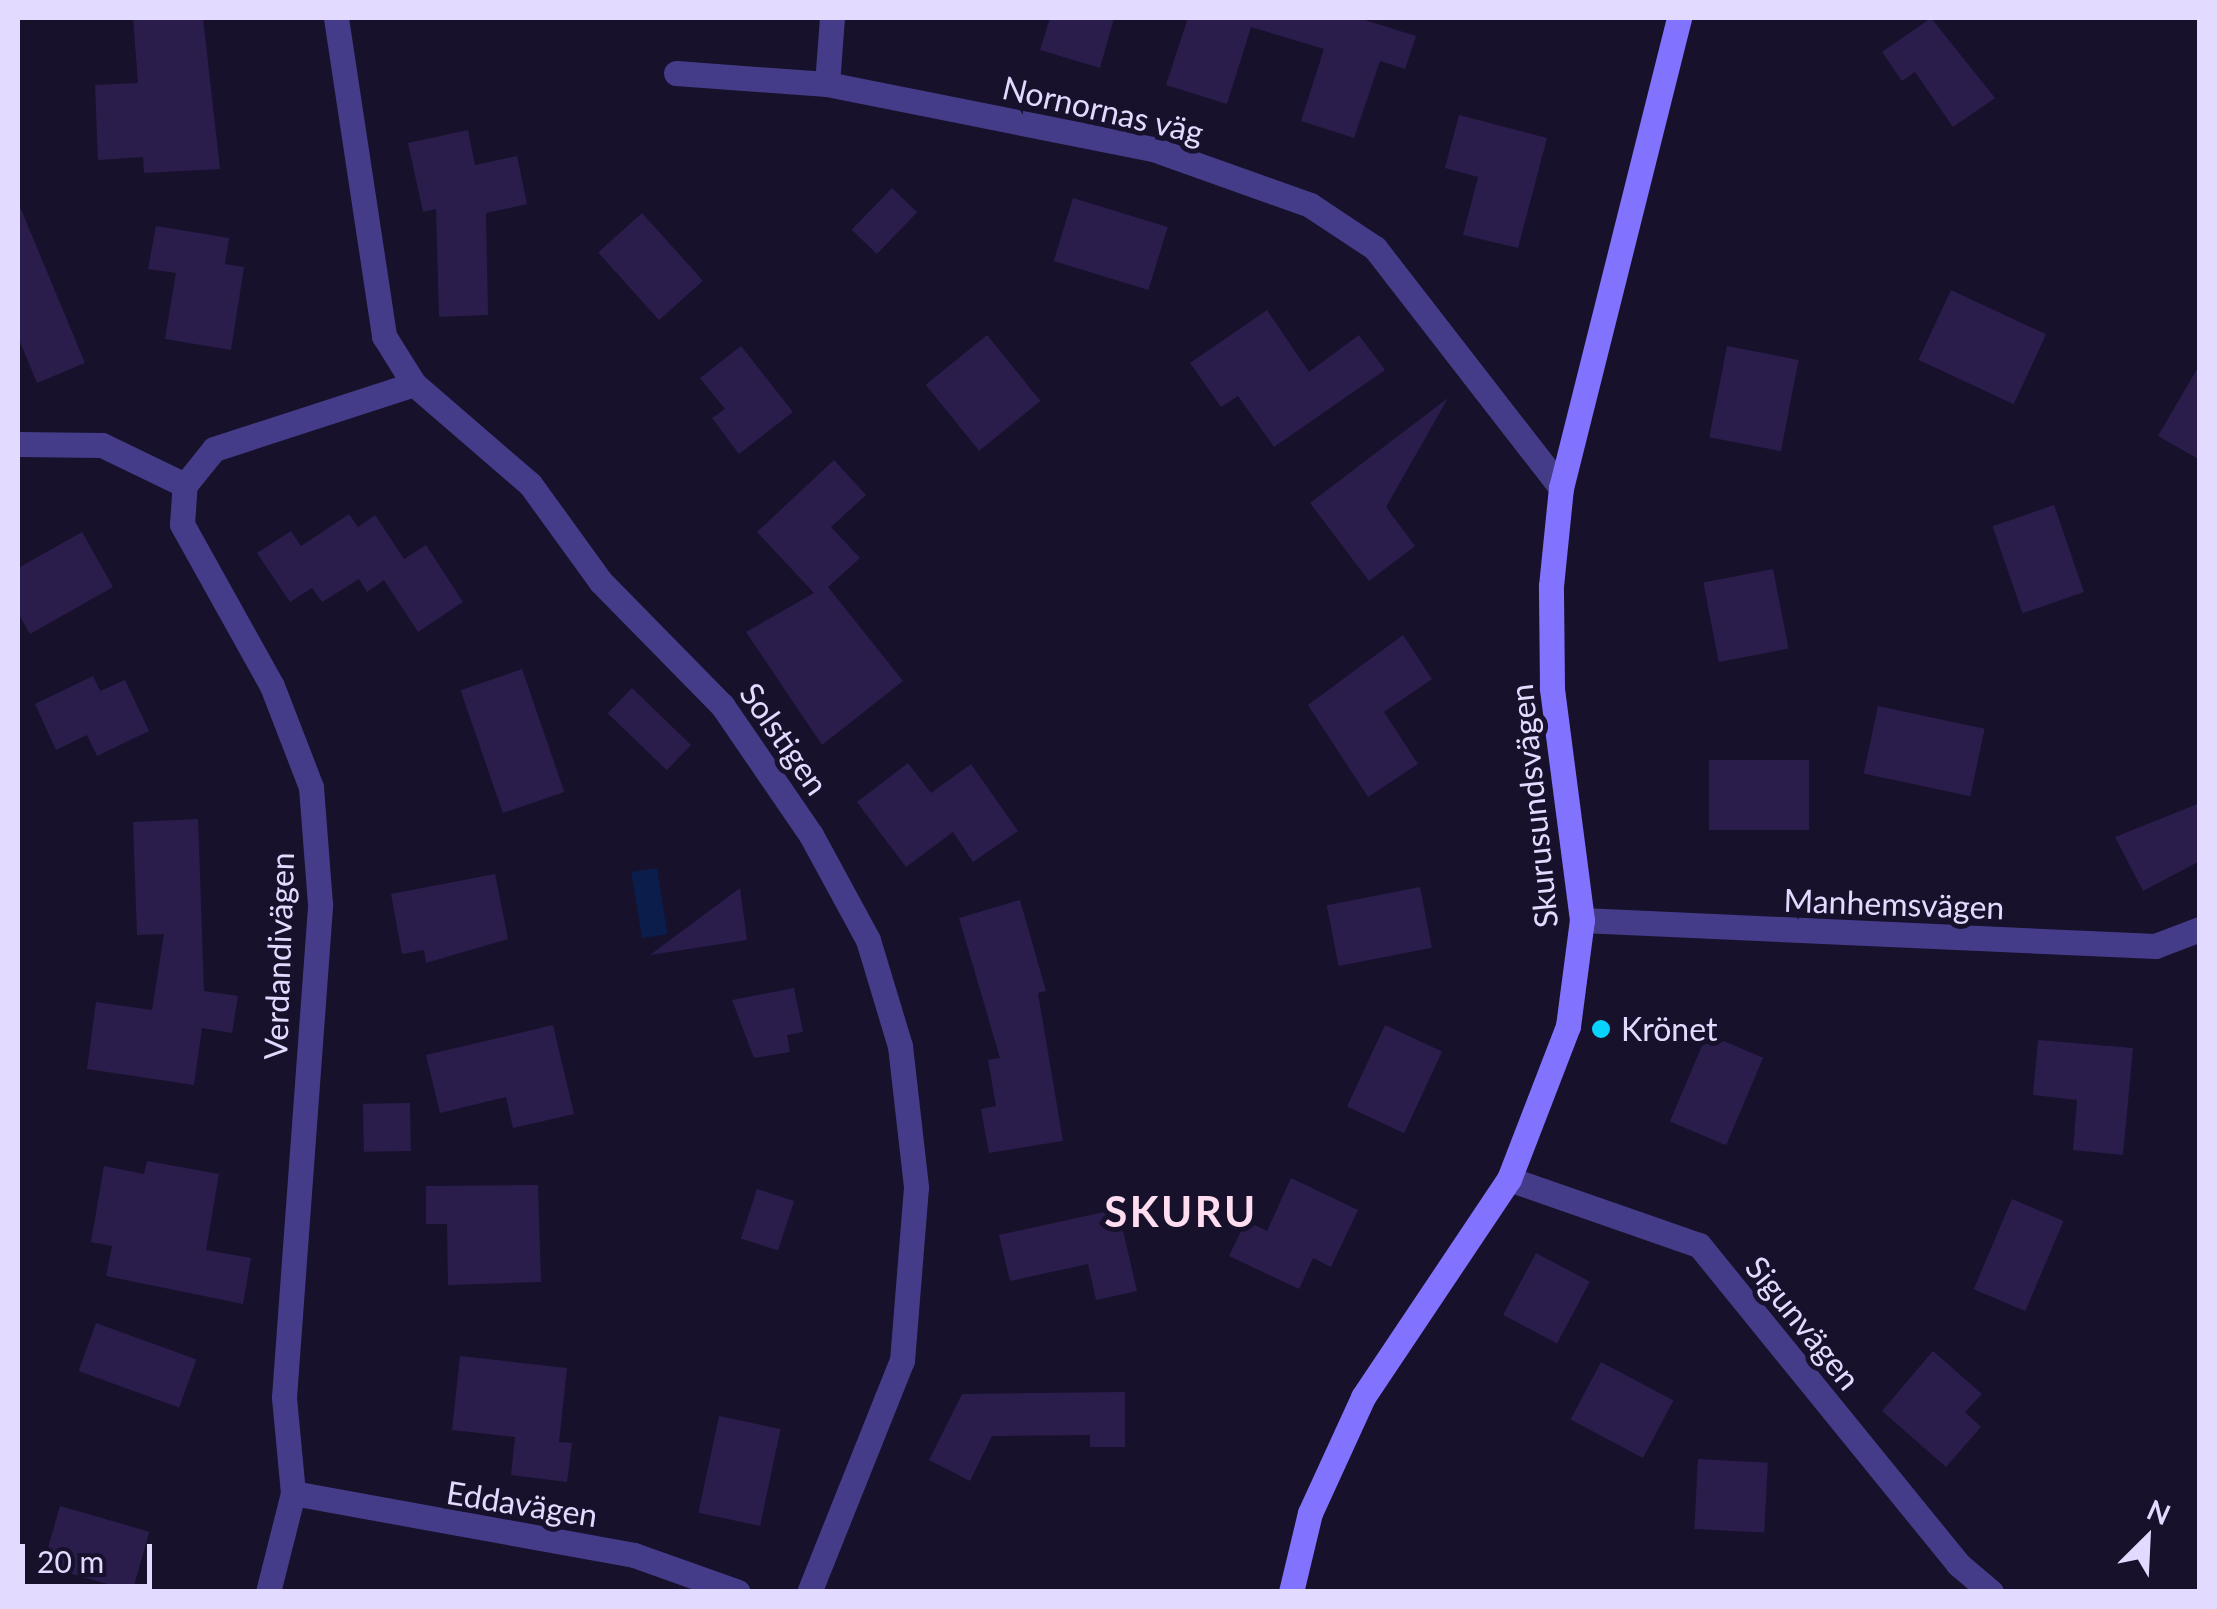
<!DOCTYPE html>
<meta charset="utf-8">
<style>
body{margin:0}
#map{position:relative;width:2217px;height:1609px;overflow:hidden;background:#17112b;font-family:Lato,sans-serif}
div>[style]{position:absolute}
.water>*{inset:0;background:#0b1d4a;transform-origin:0 0}
.building>*{inset:0;background:#2a1d4c;transform-origin:0 0}
.street>*{height:25px;margin:-12.5px;padding:0 12.5px;transform-origin:12.5px;border-radius:12.5px;background:#453c89}
.secondary>*{height:25px;margin:-12.5px;padding:0 12.5px;transform-origin:12.5px;border-radius:12.5px;background:#8173fe}
.dots>*{width:28px;height:28px;translate:-50% -50%;box-sizing:border-box;border:5px solid #17112b;border-radius:50%}
span{translate:-50% -50%;white-space:nowrap;text-align:center;line-height:1.15;-webkit-text-stroke:10px #17112b;paint-order:stroke}
.street-label{font-size:32px;color:#e2dbff}
.poi-label{font-size:32px;color:#e2dbff}
.left{translate:0 -50%;text-align:left}
.district-label{font-size:42px;color:#ffddf0;font-weight:700;letter-spacing:2.5px}
.frame{position:absolute;inset:0;border:20px solid #e2dbff;pointer-events:none}
.north{position:absolute;left:2097px;top:1489px;width:100px;height:100px;-webkit-text-stroke:8px #17112b;paint-order:stroke;rotate:24deg;font-size:28px;font-weight:700;line-height:40px;text-align:center;color:#e2dbff}
.north::after{content:'';display:block;margin:auto;width:35px;height:45px;background:#e2dbff;clip-path:polygon(50% 0,100% 100%,50% 72%,0 100%)}
.scale{position:absolute;left:20px;top:1544px;width:132px;height:45px;box-sizing:border-box;border:5px solid #e2dbff;border-top:0;padding-left:12px;font-size:30px;line-height:35px;white-space:nowrap;color:#e2dbff;-webkit-text-stroke:8px #17112b;paint-order:stroke}
</style>
<div id="map">
<div class="water">
<div style="left:657px;top:868px;width:67px;height:26px;rotate:81deg"></div>
</div>
<div class="building">
<div style="clip-path:polygon(133px 18px,203px 18px,220px 169px,144px 173px,143px 157px,98px 160px,95px 85px,138px 83px)"></div>
<div style="clip-path:polygon(1050px 18px,1114px 18px,1100px 68px,1040px 50px)"></div>
<div style="clip-path:polygon(1188px 18px,1358px 18px,1416px 36px,1405px 69px,1380px 61px,1354px 138px,1301px 121px,1324px 49px,1251px 27px,1227px 104px,1166px 85px)"></div>
<div style="clip-path:polygon(1931px 18px,1995px 98px,1953px 127px,1915px 72px,1902px 81px,1882px 52px)"></div>
<div style="clip-path:polygon(1459px 115px,1547px 138px,1518px 248px,1463px 235px,1478px 177px,1445px 168px)"></div>
<div style="clip-path:polygon(468px 130px,475px 165px,517px 156px,527px 204px,486px 213px,488px 315px,439px 317px,436px 209px,423px 212px,408px 143px)"></div>
<div style="left:892px;top:188px;width:35px;height:58px;rotate:44deg"></div>
<div style="left:1073px;top:198px;width:99px;height:66px;rotate:17deg"></div>
<div style="clip-path:polygon(18px 202px,85px 363px,37px 383px,18px 337px)"></div>
<div style="left:642px;top:213px;width:91px;height:59px;rotate:48deg"></div>
<div style="clip-path:polygon(156px 226px,229px 238px,225px 264px,244px 267px,231px 350px,165px 339px,176px 273px,148px 269px)"></div>
<div style="left:1951px;top:290px;width:105px;height:77px;rotate:25deg"></div>
<div style="clip-path:polygon(1267px 310px,1309px 372px,1359px 335px,1385px 370px,1274px 447px,1238px 396px,1221px 407px,1190px 363px)"></div>
<div style="left:987px;top:335px;width:85px;height:79px;rotate:51deg"></div>
<div style="clip-path:polygon(741px 346px,793px 412px,739px 454px,712px 418px,725px 409px,700px 378px)"></div>
<div style="left:1727px;top:346px;width:73px;height:93px;rotate:11deg"></div>
<div style="clip-path:polygon(2200px 364px,2200px 460px,2158px 436px)"></div>
<div style="clip-path:polygon(1448px 398px,1386px 507px,1415px 546px,1369px 581px,1310px 503px)"></div>
<div style="clip-path:polygon(834px 460px,866px 495px,831px 527px,860px 558px,828px 587px,903px 681px,822px 745px,746px 632px,814px 593px,757px 532px)"></div>
<div style="left:2054px;top:505px;width:92px;height:65px;rotate:71deg"></div>
<div style="clip-path:polygon(349px 514px,358px 527px,375px 515px,404px 559px,426px 545px,463px 602px,418px 632px,384px 580px,367px 592px,359px 579px,322px 602px,312px 588px,290px 602px,257px 553px,291px 531px,301px 546px)"></div>
<div style="clip-path:polygon(82px 532px,113px 587px,30px 634px,18px 613px,18px 568px)"></div>
<div style="left:1773px;top:569px;width:81px;height:71px;rotate:79deg"></div>
<div style="clip-path:polygon(1403px 635px,1432px 679px,1384px 712px,1418px 764px,1368px 797px,1308px 705px)"></div>
<div style="left:522px;top:669px;width:130px;height:65px;rotate:71deg"></div>
<div style="clip-path:polygon(93px 676px,100px 691px,125px 680px,149px 731px,97px 756px,87px 735px,56px 750px,35px 704px)"></div>
<div style="left:632px;top:688px;width:82px;height:35px;rotate:44deg"></div>
<div style="left:1878px;top:706px;width:109px;height:69px;rotate:12deg"></div>
<div style="left:1709px;top:760px;width:100px;height:70px"></div>
<div style="clip-path:polygon(908px 763px,931px 793px,971px 764px,1018px 831px,973px 862px,953px 832px,906px 867px,857px 802px)"></div>
<div style="clip-path:polygon(2200px 803px,2200px 861px,2143px 891px,2115px 837px)"></div>
<div style="clip-path:polygon(198px 819px,204px 991px,238px 996px,232px 1033px,202px 1028px,194px 1085px,87px 1069px,96px 1002px,152px 1010px,164px 934px,137px 935px,133px 822px)"></div>
<div style="clip-path:polygon(495px 874px,508px 939px,426px 963px,424px 950px,402px 954px,391px 894px)"></div>
<div style="left:1420px;top:887px;width:62px;height:95px;rotate:79deg"></div>
<div style="clip-path:polygon(740px 888px,747px 940px,650px 955px)"></div>
<div style="clip-path:polygon(1020px 900px,1046px 991px,1038px 993px,1063px 1141px,989px 1153px,981px 1109px,996px 1106px,988px 1060px,1000px 1058px,959px 918px)"></div>
<div style="clip-path:polygon(794px 988px,803px 1032px,787px 1035px,790px 1052px,754px 1058px,732px 1000px)"></div>
<div style="clip-path:polygon(553px 1025px,574px 1114px,513px 1128px,506px 1097px,440px 1113px,426px 1055px)"></div>
<div style="left:1385px;top:1025px;width:63px;height:90px;rotate:25deg"></div>
<div style="left:1707px;top:1034px;width:61px;height:95px;rotate:23deg"></div>
<div style="clip-path:polygon(2038px 1040px,2133px 1048px,2123px 1155px,2073px 1150px,2077px 1100px,2033px 1095px)"></div>
<div style="left:410px;top:1103px;width:48px;height:47px;rotate:89deg"></div>
<div style="clip-path:polygon(147px 1161px,219px 1174px,206px 1250px,251px 1258px,243px 1304px,106px 1276px,112px 1246px,91px 1242px,104px 1166px,144px 1174px)"></div>
<div style="clip-path:polygon(1291px 1178px,1358px 1210px,1331px 1267px,1313px 1258px,1299px 1289px,1229px 1256px,1246px 1221px,1267px 1231px)"></div>
<div style="clip-path:polygon(538px 1185px,541px 1282px,448px 1285px,447px 1224px,426px 1224px,426px 1186px)"></div>
<div style="left:757px;top:1189px;width:39px;height:52px;rotate:18deg"></div>
<div style="left:2012px;top:1199px;width:56px;height:98px;rotate:23deg"></div>
<div style="clip-path:polygon(1118px 1209px,1137px 1291px,1096px 1300px,1088px 1264px,1010px 1281px,999px 1235px)"></div>
<div style="left:1536px;top:1253px;width:61px;height:70px;rotate:28deg"></div>
<div style="left:96px;top:1323px;width:107px;height:51px;rotate:20deg"></div>
<div style="clip-path:polygon(1933px 1351px,1982px 1394px,1965px 1412px,1981px 1427px,1946px 1467px,1882px 1411px)"></div>
<div style="clip-path:polygon(460px 1356px,567px 1368px,559px 1442px,572px 1443px,567px 1482px,511px 1475px,515px 1437px,452px 1430px)"></div>
<div style="left:1601px;top:1362px;width:82px;height:65px;rotate:28deg"></div>
<div style="clip-path:polygon(1125px 1392px,1125px 1447px,1090px 1447px,1090px 1435px,992px 1436px,970px 1481px,929px 1460px,962px 1394px)"></div>
<div style="left:719px;top:1416px;width:63px;height:99px;rotate:12deg"></div>
<div style="left:1698px;top:1459px;width:70px;height:70px;rotate:3deg"></div>
<div style="left:60px;top:1506px;width:93px;height:62px;rotate:16deg"></div>
</div>
<div class="street">
<div style="left:336px;top:18px;width:322px;rotate:81.4deg"></div>
<div style="left:384px;top:336px;width:57px;rotate:58deg"></div>
<div style="left:414px;top:384px;width:153px;rotate:40.8deg"></div>
<div style="left:530px;top:484px;width:121px;rotate:54.1deg"></div>
<div style="left:601px;top:582px;width:173px;rotate:45.5deg"></div>
<div style="left:722px;top:705px;width:158px;rotate:55.6deg"></div>
<div style="left:811px;top:835px;width:119px;rotate:61.5deg"></div>
<div style="left:868px;top:940px;width:111px;rotate:73.2deg"></div>
<div style="left:900px;top:1046px;width:142px;rotate:83.5deg"></div>
<div style="left:916px;top:1187px;width:174px;rotate:94.6deg"></div>
<div style="left:902px;top:1360px;width:250px;rotate:111.8deg"></div>
<div style="left:676px;top:73px;width:151px;rotate:4.2deg"></div>
<div style="left:827px;top:84px;width:332px;rotate:11.3deg"></div>
<div style="left:1153px;top:149px;width:167px;rotate:19.6deg"></div>
<div style="left:1310px;top:205px;width:78px;rotate:33.5deg"></div>
<div style="left:1375px;top:248px;width:304px;rotate:52.2deg"></div>
<div style="left:827px;top:84px;width:66px;rotate:-85.7deg"></div>
<div style="left:18px;top:444px;width:84px;rotate:0.7deg"></div>
<div style="left:102px;top:445px;width:92px;rotate:25.7deg"></div>
<div style="left:1582px;top:920px;width:574px;rotate:2.6deg"></div>
<div style="left:2155px;top:946px;width:48px;rotate:-20.7deg"></div>
<div style="left:1509px;top:1179px;width:201px;rotate:19.2deg"></div>
<div style="left:1699px;top:1245px;width:411px;rotate:50.9deg"></div>
<div style="left:1958px;top:1564px;width:43px;rotate:40.3deg"></div>
<div style="left:293px;top:1493px;width:347px;rotate:10.3deg"></div>
<div style="left:634px;top:1555px;width:110px;rotate:19.6deg"></div>
<div style="left:268px;top:1592px;width:102px;rotate:-75.8deg"></div>
<div style="left:293px;top:1493px;width:96px;rotate:-95.4deg"></div>
<div style="left:284px;top:1397px;width:494px;rotate:-85.8deg"></div>
<div style="left:320px;top:904px;width:117px;rotate:-94.4deg"></div>
<div style="left:311px;top:787px;width:108px;rotate:-111.1deg"></div>
<div style="left:272px;top:686px;width:185px;rotate:-119.1deg"></div>
<div style="left:182px;top:524px;width:39px;rotate:-86deg"></div>
<div style="left:185px;top:485px;width:46px;rotate:-51.1deg"></div>
<div style="left:214px;top:449px;width:210px;rotate:-18deg"></div>
</div>
<div class="secondary">
<div style="left:1291px;top:1592px;width:81px;rotate:-76.5deg"></div>
<div style="left:1310px;top:1513px;width:128px;rotate:-65.4deg"></div>
<div style="left:1363px;top:1397px;width:262px;rotate:-56.2deg"></div>
<div style="left:1509px;top:1179px;width:164px;rotate:-68.9deg"></div>
<div style="left:1568px;top:1026px;width:107px;rotate:-82.5deg"></div>
<div style="left:1582px;top:920px;width:234px;rotate:-97.4deg"></div>
<div style="left:1552px;top:688px;width:102px;rotate:-90.6deg"></div>
<div style="left:1551px;top:586px;width:99px;rotate:-84.2deg"></div>
<div style="left:1561px;top:488px;width:485px;rotate:-75.9deg"></div>
</div>
<div class="dots">
<div style="left:1601px;top:1029px;background:#08d3fe"></div>
</div>
<div class="street-label">
<span style="left:1103px;top:110px;rotate:13deg">Nornornas väg</span>
<span style="left:784px;top:739px;rotate:55deg">Solstigen</span>
<span style="left:1534px;top:806px;rotate:-96deg">Skurusundsvägen</span>
<span style="left:1894px;top:904px;rotate:2deg">Manhemsvägen</span>
<span style="left:279px;top:956px;rotate:-88deg">Verdandivägen</span>
<span style="left:1803px;top:1323px;rotate:51deg">Sigunvägen</span>
<span style="left:522px;top:1504px;rotate:9deg">Eddavägen</span>
</div>
<div class="poi-label">
<span class="left" style="left:1621px;top:1029px">Krönet</span>
</div>
<div class="district-label">
<span style="left:1181px;top:1211px">SKURU</span>
</div>
<div class="frame"></div>
<div class="north">N</div>
<div class="scale">20 m</div>
</div>
